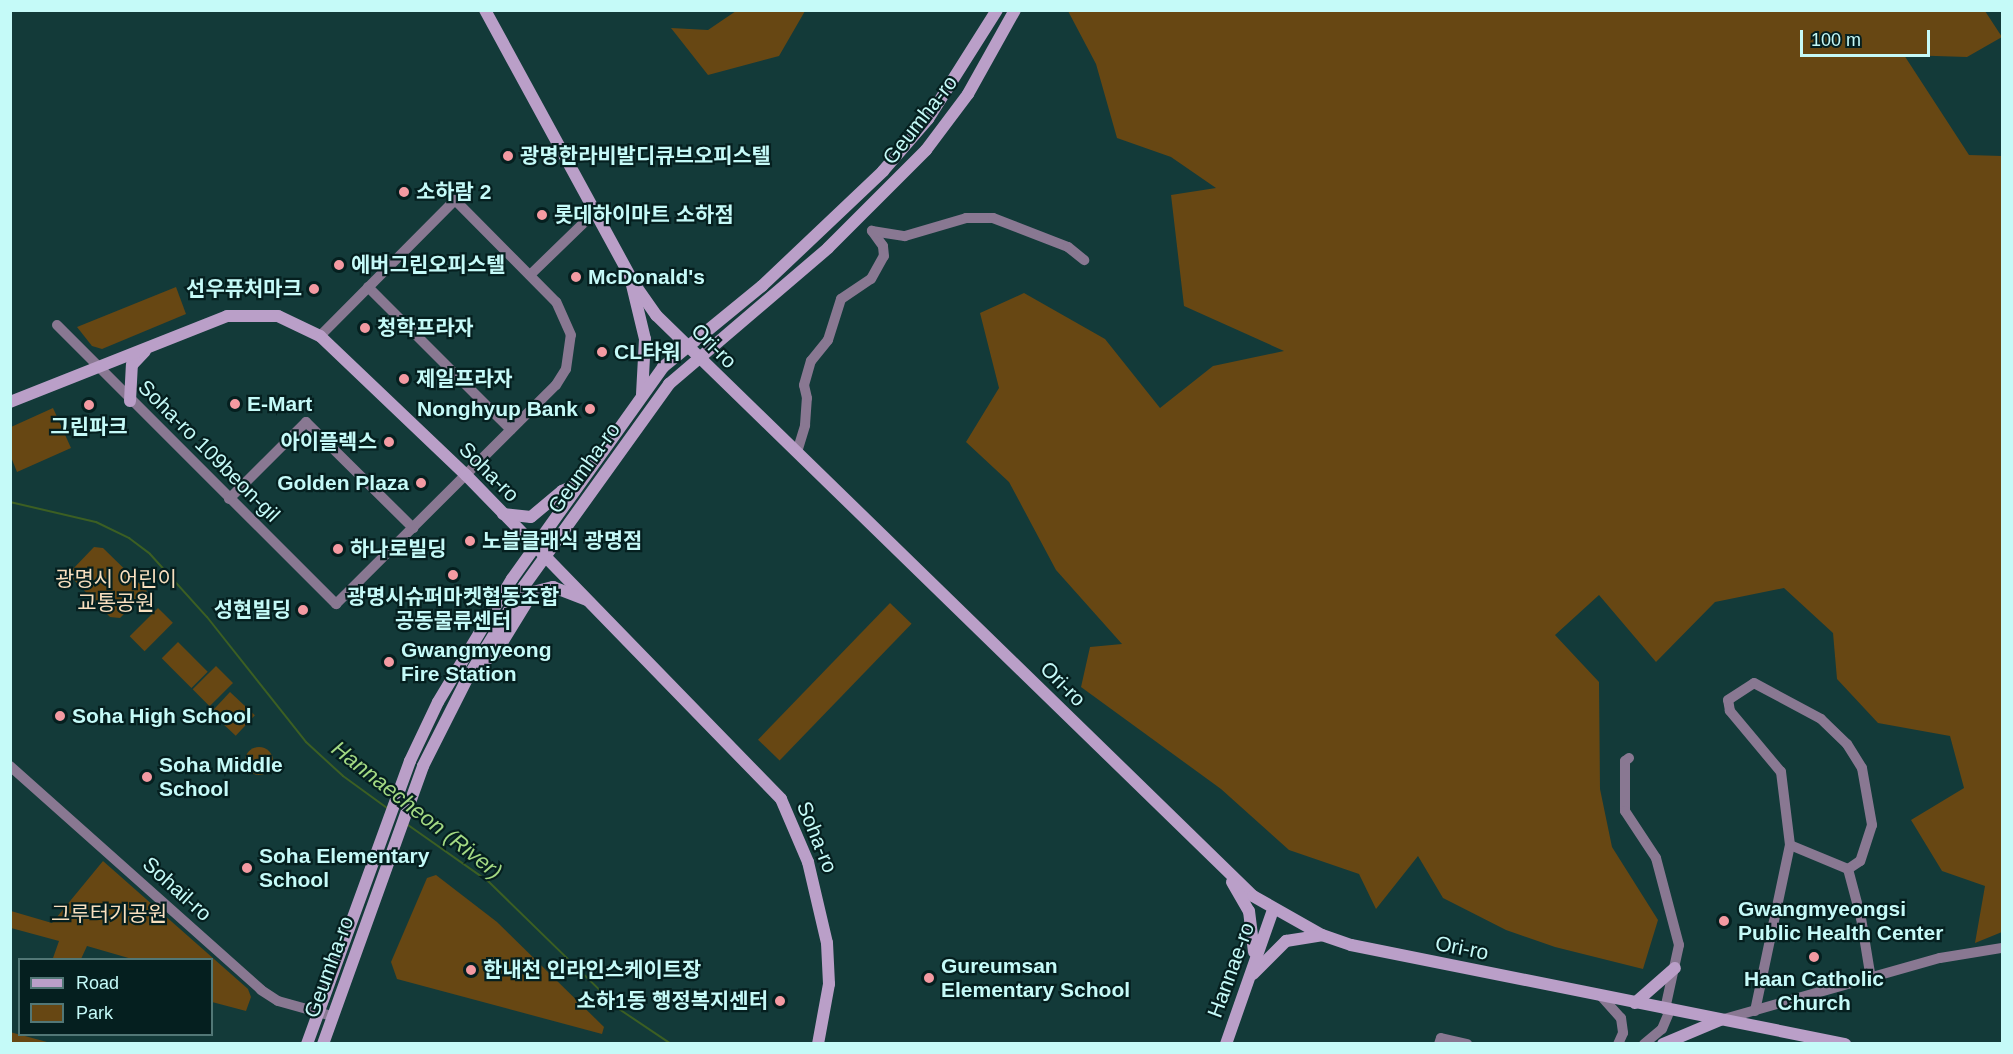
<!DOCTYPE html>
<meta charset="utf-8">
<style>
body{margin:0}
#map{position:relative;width:2013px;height:1054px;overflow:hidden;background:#133a39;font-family:Arial,"Noto Sans KR",sans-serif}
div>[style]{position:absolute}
.green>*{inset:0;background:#674713;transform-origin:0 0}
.round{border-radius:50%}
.stream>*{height:2px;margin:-1px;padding:0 1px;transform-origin:1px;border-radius:1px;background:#3c5f23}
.street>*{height:10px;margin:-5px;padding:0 5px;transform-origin:5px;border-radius:5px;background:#897892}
.secondary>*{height:12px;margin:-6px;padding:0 6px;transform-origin:6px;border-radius:6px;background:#ba9fc8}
.dots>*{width:16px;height:16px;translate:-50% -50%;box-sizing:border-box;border:3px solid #051f1f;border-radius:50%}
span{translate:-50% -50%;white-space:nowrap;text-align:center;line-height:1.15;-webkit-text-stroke:4.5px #051f1f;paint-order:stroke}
.street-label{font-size:21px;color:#c5faf8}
.poi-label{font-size:21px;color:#c5faf8;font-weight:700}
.left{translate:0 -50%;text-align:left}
.right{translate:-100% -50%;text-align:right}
.park-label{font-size:21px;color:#f8dfbf}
.water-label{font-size:22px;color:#a3d983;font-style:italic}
.frame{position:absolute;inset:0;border:12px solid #c5faf8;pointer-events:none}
.legend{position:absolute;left:18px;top:958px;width:195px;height:78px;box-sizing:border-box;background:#051f1f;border:2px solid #527776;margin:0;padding:8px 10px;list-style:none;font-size:18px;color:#c5faf8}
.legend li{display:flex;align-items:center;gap:12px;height:30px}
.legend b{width:30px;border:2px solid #527776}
.scale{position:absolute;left:1800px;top:30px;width:130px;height:27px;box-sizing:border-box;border:3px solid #c5faf8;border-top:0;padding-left:8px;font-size:18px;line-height:21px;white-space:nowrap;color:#c5faf8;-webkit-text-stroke:4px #051f1f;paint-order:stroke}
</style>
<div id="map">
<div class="green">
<div style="clip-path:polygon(736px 11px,805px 11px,779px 56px,708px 75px,671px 28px,708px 30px)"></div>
<div style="clip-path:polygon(1068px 11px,1985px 11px,2002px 37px,1967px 57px,1904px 55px,1969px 155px,2002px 156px,2002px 932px,1975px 943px,1985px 886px,1942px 871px,1911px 820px,1964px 788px,1950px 736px,1878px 723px,1837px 679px,1833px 633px,1784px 588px,1715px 602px,1656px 662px,1599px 595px,1555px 635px,1599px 682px,1600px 789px,1612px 847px,1658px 920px,1643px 969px,1555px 947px,1506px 930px,1443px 898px,1418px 856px,1376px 909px,1359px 874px,1289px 850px,1221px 789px,1081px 687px,1090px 647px,1122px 644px,1056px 570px,1009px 482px,966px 442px,999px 388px,980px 313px,1024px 293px,1105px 339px,1160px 408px,1213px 366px,1284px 351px,1184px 306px,1171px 195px,1216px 188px,1171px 157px,1117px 138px,1096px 64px)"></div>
<div style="clip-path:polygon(176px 287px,186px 314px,102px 349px,92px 346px,77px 327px)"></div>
<div style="clip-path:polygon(53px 408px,71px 448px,17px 472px,11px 457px,11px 427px)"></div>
<div style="clip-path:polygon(94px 547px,103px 548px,147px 591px,120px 618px,110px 617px,71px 577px,71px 571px)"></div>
<div style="left:890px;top:603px;width:30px;height:190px;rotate:44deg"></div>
<div style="left:158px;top:608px;width:21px;height:40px;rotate:45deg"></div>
<div style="left:178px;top:642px;width:42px;height:23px;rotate:45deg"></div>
<div style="left:216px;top:666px;width:24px;height:33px;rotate:45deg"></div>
<div style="left:230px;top:692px;width:34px;height:28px;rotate:43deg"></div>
<div class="round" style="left:245px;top:747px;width:28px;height:28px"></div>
<div style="clip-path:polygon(103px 861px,248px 989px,251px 997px,246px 1011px,212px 1002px,212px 960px,132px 959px,87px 946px,81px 959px,59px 959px,53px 958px,59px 941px,11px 928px,11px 911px,52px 923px)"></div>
<div style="clip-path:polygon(436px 875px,497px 922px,604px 1027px,602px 1034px,397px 979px,391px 962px,427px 878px)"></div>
<div style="clip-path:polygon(10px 1032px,47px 1042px,47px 1043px,11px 1043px)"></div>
</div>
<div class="stream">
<div style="left:10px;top:502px;width:88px;rotate:13.1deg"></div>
<div style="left:96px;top:522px;width:37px;rotate:26deg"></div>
<div style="left:129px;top:538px;width:26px;rotate:37deg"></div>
<div style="left:150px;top:554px;width:85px;rotate:47.9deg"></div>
<div style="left:207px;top:617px;width:159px;rotate:51.6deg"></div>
<div style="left:306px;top:742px;width:50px;rotate:42.6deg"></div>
<div style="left:343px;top:776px;width:54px;rotate:36deg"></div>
<div style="left:408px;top:825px;width:99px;rotate:35.1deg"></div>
<div style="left:489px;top:882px;width:182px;rotate:44.3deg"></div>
<div style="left:619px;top:1009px;width:63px;rotate:33.9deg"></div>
</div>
<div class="street">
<div style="left:530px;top:275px;width:91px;rotate:-44.1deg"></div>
<div style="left:368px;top:287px;width:202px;rotate:45deg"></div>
<div style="left:57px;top:325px;width:395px;rotate:45deg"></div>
<div style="left:336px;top:604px;width:310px;rotate:-44.9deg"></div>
<div style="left:556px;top:385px;width:19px;rotate:-58deg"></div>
<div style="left:566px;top:369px;width:34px;rotate:-82deg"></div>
<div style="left:571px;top:335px;width:36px;rotate:-114deg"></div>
<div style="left:556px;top:302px;width:144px;rotate:-134.7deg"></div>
<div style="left:455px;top:200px;width:192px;rotate:134.8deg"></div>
<div style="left:797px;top:452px;width:28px;rotate:-73deg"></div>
<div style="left:805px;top:425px;width:27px;rotate:-86deg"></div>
<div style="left:807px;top:398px;width:13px;rotate:-103deg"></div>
<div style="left:804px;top:385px;width:25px;rotate:-74deg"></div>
<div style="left:811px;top:361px;width:27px;rotate:-51deg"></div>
<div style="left:828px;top:340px;width:43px;rotate:-72.4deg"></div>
<div style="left:841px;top:299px;width:36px;rotate:-34deg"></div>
<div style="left:871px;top:279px;width:26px;rotate:-61deg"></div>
<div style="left:884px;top:256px;width:10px;rotate:-96deg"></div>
<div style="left:883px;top:246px;width:19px;rotate:-126deg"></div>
<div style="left:872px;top:231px;width:33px;rotate:9deg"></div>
<div style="left:905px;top:236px;width:64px;rotate:-16.4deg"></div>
<div style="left:966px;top:218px;width:27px"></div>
<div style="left:993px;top:218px;width:80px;rotate:21.1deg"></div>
<div style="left:1068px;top:247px;width:21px;rotate:39deg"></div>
<div style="left:229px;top:499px;width:109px;rotate:-45deg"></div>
<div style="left:306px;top:422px;width:151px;rotate:44.7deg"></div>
<div style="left:1629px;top:758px;width:5px;rotate:143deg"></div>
<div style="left:1625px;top:761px;width:50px;rotate:90deg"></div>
<div style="left:1625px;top:811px;width:56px;rotate:56.6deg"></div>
<div style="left:1656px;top:858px;width:90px;rotate:75.2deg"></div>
<div style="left:1679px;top:945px;width:66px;rotate:102.3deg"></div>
<div style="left:10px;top:766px;width:336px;rotate:41.7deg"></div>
<div style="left:261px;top:990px;width:20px;rotate:33deg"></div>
<div style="left:278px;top:1001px;width:56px;rotate:15.5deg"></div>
<div style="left:1790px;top:845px;width:74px;rotate:-97deg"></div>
<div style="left:1781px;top:772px;width:80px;rotate:-129.9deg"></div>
<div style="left:1730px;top:711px;width:11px;rotate:-100deg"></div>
<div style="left:1728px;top:700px;width:31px;rotate:-33deg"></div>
<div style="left:1754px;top:683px;width:76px;rotate:28.2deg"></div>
<div style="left:1821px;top:719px;width:36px;rotate:44deg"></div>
<div style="left:1847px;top:744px;width:28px;rotate:58deg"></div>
<div style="left:1862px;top:768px;width:58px;rotate:80deg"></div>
<div style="left:1872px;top:825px;width:38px;rotate:108deg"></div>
<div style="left:1860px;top:861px;width:14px;rotate:146deg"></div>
<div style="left:1848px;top:869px;width:51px;rotate:75.1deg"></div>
<div style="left:1861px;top:918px;width:62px;rotate:80.7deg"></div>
<div style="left:1601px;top:996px;width:30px;rotate:48deg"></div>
<div style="left:1621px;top:1018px;width:15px;rotate:82deg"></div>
<div style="left:1623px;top:1033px;width:12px;rotate:114deg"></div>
<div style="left:1755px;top:1011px;width:170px;rotate:-78.1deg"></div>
<div style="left:1790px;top:845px;width:63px;rotate:22.5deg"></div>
<div style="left:1724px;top:1019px;width:224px;rotate:-15.8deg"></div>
<div style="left:1940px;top:958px;width:63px;rotate:-9.2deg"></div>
<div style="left:1439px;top:1044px;width:6px;rotate:-72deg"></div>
<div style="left:1441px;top:1038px;width:27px;rotate:13deg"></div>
<div style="left:1644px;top:1044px;width:23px;rotate:-40deg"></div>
<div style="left:1662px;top:1029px;width:21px;rotate:-67deg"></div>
</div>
<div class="secondary">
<div style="left:485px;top:10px;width:313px;rotate:61.4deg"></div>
<div style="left:635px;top:285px;width:37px;rotate:55deg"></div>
<div style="left:656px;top:315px;width:833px;rotate:44.22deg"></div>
<div style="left:1253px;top:896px;width:79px;rotate:29.5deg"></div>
<div style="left:1322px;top:935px;width:31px;rotate:19deg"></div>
<div style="left:1351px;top:945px;width:504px;rotate:11.33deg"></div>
<div style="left:632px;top:285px;width:56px;rotate:76.5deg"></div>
<div style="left:645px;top:339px;width:56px;rotate:93.1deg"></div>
<div style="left:130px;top:401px;width:36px;rotate:-87deg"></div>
<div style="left:132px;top:365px;width:19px;rotate:-47deg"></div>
<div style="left:10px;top:402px;width:233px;rotate:-21.6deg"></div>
<div style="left:227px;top:316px;width:51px"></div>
<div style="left:278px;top:316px;width:47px;rotate:25.5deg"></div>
<div style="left:320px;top:336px;width:202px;rotate:43.6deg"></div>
<div style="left:466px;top:475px;width:452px;rotate:45.8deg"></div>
<div style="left:781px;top:799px;width:69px;rotate:66.8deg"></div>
<div style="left:808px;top:862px;width:83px;rotate:76.8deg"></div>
<div style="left:827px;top:943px;width:41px;rotate:87.2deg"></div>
<div style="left:829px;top:984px;width:61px;rotate:100.4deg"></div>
<div style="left:503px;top:514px;width:28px;rotate:6deg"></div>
<div style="left:531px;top:517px;width:40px;rotate:-40deg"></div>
<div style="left:562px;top:491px;width:17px;rotate:-24deg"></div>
<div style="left:478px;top:665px;width:20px;rotate:-33deg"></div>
<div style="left:495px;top:654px;width:73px;rotate:-58.5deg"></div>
<div style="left:533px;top:592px;width:21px;rotate:-14deg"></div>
<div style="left:553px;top:587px;width:36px;rotate:21deg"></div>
<div style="left:1232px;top:882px;width:34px;rotate:60deg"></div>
<div style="left:1249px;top:911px;width:41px;rotate:83deg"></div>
<div style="left:1253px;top:974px;width:47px;rotate:-45deg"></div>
<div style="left:1286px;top:941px;width:36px;rotate:-9deg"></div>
<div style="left:1635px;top:1003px;width:53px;rotate:-41.2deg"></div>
<div style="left:307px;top:1044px;width:301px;rotate:-70deg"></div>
<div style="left:410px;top:761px;width:65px;rotate:-64.6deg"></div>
<div style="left:438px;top:702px;width:144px;rotate:-59deg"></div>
<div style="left:512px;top:579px;width:260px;rotate:-54.5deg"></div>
<div style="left:663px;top:367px;width:128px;rotate:-39.3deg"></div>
<div style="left:762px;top:286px;width:167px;rotate:-43.5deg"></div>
<div style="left:883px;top:171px;width:69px;rotate:-49.1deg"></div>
<div style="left:928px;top:119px;width:129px;rotate:-57.7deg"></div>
<div style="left:323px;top:1044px;width:295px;rotate:-70.2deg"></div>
<div style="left:423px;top:766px;width:100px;rotate:-63.2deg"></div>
<div style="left:468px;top:677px;width:107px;rotate:-58.4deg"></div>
<div style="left:524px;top:586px;width:249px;rotate:-54.3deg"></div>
<div style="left:669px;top:384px;width:209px;rotate:-40.5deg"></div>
<div style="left:828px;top:248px;width:139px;rotate:-45deg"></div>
<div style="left:926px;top:150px;width:70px;rotate:-53.1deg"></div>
<div style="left:968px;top:94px;width:96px;rotate:-60.8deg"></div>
<div style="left:1226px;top:1044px;width:142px;rotate:-70.7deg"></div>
<div style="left:1663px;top:1044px;width:62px;rotate:-22.8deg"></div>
</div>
<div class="dots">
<div style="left:508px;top:156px;background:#f49aa2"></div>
<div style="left:404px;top:192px;background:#f49aa2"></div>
<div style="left:542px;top:215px;background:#f49aa2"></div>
<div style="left:339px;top:265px;background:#f49aa2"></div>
<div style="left:576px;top:277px;background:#f49aa2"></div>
<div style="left:314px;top:289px;background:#f49aa2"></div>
<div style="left:365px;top:328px;background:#f49aa2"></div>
<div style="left:602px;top:352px;background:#f49aa2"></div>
<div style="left:404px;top:379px;background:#f49aa2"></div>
<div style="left:235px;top:404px;background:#f49aa2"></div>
<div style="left:89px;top:405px;background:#f49aa2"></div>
<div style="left:590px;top:409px;background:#f49aa2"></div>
<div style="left:389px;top:442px;background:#f49aa2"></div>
<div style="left:421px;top:483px;background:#f49aa2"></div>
<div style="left:470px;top:541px;background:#f49aa2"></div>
<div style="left:338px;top:549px;background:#f49aa2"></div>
<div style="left:453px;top:575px;background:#f49aa2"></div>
<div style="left:303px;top:610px;background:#f49aa2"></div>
<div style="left:389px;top:662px;background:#f49aa2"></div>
<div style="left:60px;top:716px;background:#f49aa2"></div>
<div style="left:147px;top:777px;background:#f49aa2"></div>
<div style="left:247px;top:868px;background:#f49aa2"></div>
<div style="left:1724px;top:921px;background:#f49aa2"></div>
<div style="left:1814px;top:957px;background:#f49aa2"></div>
<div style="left:471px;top:970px;background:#f49aa2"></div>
<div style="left:929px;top:978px;background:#f49aa2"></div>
<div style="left:780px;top:1001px;background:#f49aa2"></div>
</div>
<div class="street-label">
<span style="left:920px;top:120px;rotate:-52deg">Geumha-ro</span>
<span style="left:714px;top:346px;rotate:45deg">Ori-ro</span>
<span style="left:209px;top:451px;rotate:45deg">Soha-ro 109beon-gil</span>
<span style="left:584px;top:468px;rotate:-54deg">Geumha-ro</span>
<span style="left:489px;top:472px;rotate:45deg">Soha-ro</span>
<span style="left:1063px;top:684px;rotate:45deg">Ori-ro</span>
<span style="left:817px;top:837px;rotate:68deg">Soha-ro</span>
<span style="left:177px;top:889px;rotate:42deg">Sohail-ro</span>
<span style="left:1462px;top:948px;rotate:11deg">Ori-ro</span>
<span style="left:329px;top:967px;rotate:-70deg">Geumha-ro</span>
<span style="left:1231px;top:970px;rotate:-70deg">Hannae-ro</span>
</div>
<div class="poi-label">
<span class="left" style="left:520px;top:156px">광명한라비발디큐브오피스텔</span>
<span class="left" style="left:416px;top:192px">소하람 2</span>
<span class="left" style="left:554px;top:215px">롯데하이마트 소하점</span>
<span class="left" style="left:351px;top:265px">에버그린오피스텔</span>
<span class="left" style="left:588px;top:277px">McDonald's</span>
<span class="right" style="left:302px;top:289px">선우퓨처마크</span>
<span class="left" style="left:377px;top:328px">청학프라자</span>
<span class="left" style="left:614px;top:352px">CL타워</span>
<span class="left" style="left:416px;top:379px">제일프라자</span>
<span class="left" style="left:247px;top:404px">E-Mart</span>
<span class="right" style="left:578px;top:409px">Nonghyup Bank</span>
<span style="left:89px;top:427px">그린파크</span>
<span class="right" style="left:377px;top:442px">아이플렉스</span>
<span class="right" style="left:409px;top:483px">Golden Plaza</span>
<span class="left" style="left:482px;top:541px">노블클래식 광명점</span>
<span class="left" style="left:350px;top:549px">하나로빌딩</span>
<span style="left:453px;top:609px">광명시슈퍼마켓협동조합<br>공동물류센터</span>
<span class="right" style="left:291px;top:610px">성현빌딩</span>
<span class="left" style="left:401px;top:662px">Gwangmyeong<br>Fire Station</span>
<span class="left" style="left:72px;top:716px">Soha High School</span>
<span class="left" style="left:159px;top:777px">Soha Middle<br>School</span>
<span class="left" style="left:259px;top:868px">Soha Elementary<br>School</span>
<span class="left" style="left:1738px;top:921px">Gwangmyeongsi<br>Public Health Center</span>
<span class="left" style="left:941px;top:978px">Gureumsan<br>Elementary School</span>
<span class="left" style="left:483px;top:970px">한내천 인라인스케이트장</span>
<span style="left:1814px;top:991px">Haan Catholic<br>Church</span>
<span class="right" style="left:768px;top:1001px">소하1동 행정복지센터</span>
</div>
<div class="park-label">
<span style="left:116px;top:591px">광명시 어린이<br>교통공원</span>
<span style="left:109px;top:914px">그루터기공원</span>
</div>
<div class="water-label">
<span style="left:417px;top:810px;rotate:38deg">Hannaecheon (River)</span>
</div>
<div class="frame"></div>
<ul class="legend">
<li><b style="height:8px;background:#ba9fc8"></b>Road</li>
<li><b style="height:16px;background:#674713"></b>Park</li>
</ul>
<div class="scale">100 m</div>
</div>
